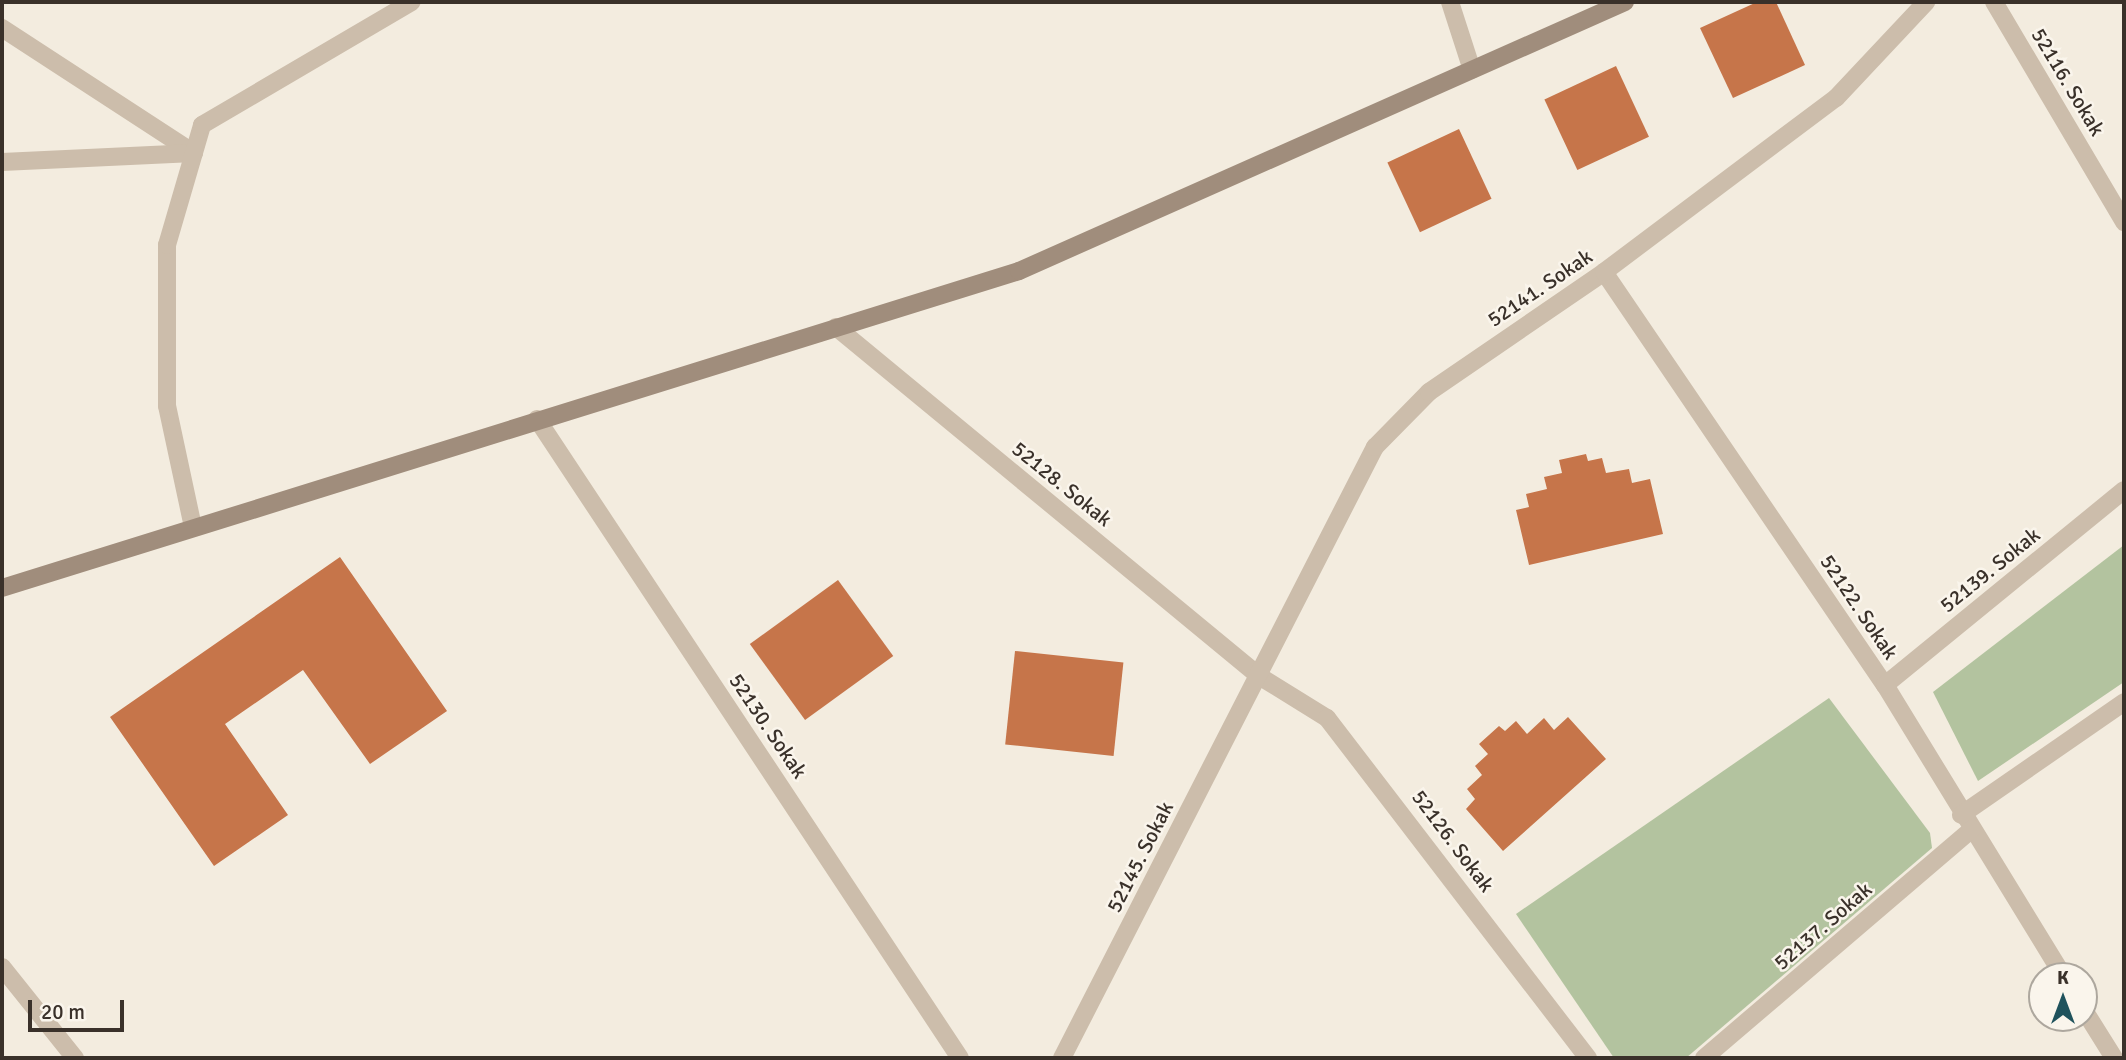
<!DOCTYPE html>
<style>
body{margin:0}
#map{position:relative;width:2126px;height:1060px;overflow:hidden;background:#f3ecdf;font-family:Signika,sans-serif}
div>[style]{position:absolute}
.green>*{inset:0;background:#b3c39f}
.building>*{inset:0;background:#c6754a;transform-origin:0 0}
.street>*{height:18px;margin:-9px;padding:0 9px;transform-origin:9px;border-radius:9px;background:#ccbdab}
.secondary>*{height:18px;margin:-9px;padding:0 9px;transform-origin:9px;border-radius:9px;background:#a08d7c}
span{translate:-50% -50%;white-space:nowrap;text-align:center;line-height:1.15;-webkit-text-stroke:5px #faf5ec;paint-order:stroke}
.street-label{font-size:21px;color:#3a312a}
.frame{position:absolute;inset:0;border:4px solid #3a312a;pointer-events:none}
.north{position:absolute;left:2028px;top:962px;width:70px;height:70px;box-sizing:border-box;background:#faf5ec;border:2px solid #ada79e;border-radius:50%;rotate:0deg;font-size:19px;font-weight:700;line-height:28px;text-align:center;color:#3a312a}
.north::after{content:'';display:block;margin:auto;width:24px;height:32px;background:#1f525c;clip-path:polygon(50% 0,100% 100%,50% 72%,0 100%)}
.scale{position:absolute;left:28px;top:1000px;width:96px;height:32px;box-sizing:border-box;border:4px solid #3a312a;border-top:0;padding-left:9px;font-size:21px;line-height:24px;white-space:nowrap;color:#3a312a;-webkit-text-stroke:5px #faf5ec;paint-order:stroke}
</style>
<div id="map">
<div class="green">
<div style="clip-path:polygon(2124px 545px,2124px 682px,1978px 781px,1933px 692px)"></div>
<div style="clip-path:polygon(1829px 698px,1930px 833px,1932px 848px,1686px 1058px,1614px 1058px,1516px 914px)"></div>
</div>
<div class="building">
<div style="clip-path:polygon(1757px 2px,1776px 2px,1805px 65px,1733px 98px,1700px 28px)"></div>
<div style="left:1616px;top:66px;width:78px;height:79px;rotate:65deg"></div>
<div style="left:1459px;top:129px;width:77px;height:79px;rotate:65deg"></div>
<div style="clip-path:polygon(1586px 454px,1588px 461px,1602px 458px,1606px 473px,1629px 469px,1632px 483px,1650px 479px,1663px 534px,1529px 565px,1516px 510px,1529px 507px,1526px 494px,1547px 489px,1544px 477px,1562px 473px,1559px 460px)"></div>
<div style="clip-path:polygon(340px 557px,447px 711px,370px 764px,303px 670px,225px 724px,288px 815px,214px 866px,110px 717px)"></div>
<div style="left:838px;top:580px;width:94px;height:109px;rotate:54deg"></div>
<div style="left:1015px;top:651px;width:109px;height:94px;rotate:6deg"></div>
<div style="clip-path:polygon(1568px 717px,1606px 759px,1503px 851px,1466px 809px,1475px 799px,1467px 789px,1482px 775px,1475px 766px,1488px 754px,1479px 744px,1499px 726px,1505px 731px,1516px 721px,1527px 734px,1544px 718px,1554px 730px)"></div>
</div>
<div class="street">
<div style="left:1450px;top:2px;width:71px;rotate:72.1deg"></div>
<div style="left:1994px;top:2px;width:256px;rotate:59.4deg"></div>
<div style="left:2px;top:28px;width:229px;rotate:33.1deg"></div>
<div style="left:2px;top:162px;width:192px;rotate:-2.7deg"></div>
<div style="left:1604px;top:272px;width:500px;rotate:55.8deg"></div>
<div style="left:1885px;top:685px;width:341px;rotate:58.5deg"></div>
<div style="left:836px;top:327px;width:548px;rotate:39.52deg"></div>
<div style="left:1259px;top:676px;width:80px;rotate:31.7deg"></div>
<div style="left:1327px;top:718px;width:429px;rotate:52.5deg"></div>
<div style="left:537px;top:419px;width:766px;rotate:56.5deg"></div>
<div style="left:193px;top:527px;width:124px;rotate:-102.1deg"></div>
<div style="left:167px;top:406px;width:161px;rotate:-90deg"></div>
<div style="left:167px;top:245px;width:125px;rotate:-73.7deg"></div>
<div style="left:202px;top:125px;width:243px;rotate:-30.4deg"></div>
<div style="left:1885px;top:685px;width:308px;rotate:-39.2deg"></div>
<div style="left:1961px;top:815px;width:198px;rotate:-34.7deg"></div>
<div style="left:2px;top:967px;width:117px;rotate:51.3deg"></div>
<div style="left:2084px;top:1010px;width:57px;rotate:58deg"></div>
<div style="left:1062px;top:1058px;width:687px;rotate:-62.88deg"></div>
<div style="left:1375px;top:447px;width:77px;rotate:-45.5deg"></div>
<div style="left:1429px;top:392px;width:212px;rotate:-34.4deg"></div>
<div style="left:1604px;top:272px;width:290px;rotate:-36.9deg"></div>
<div style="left:1836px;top:98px;width:132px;rotate:-46.8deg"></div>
<div style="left:1704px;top:1058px;width:353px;rotate:-40.5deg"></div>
</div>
<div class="secondary">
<div style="left:2px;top:588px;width:1065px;rotate:-17.31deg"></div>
<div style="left:1019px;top:271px;width:663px;rotate:-23.94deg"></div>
</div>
<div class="street-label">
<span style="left:2068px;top:82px;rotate:59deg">52116. Sokak</span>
<span style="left:1540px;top:288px;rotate:-34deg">52141. Sokak</span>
<span style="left:1062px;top:484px;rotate:39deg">52128. Sokak</span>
<span style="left:1990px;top:570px;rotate:-39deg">52139. Sokak</span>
<span style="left:1859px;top:607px;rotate:56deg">52122. Sokak</span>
<span style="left:768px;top:726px;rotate:56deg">52130. Sokak</span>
<span style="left:1453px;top:841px;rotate:53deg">52126. Sokak</span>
<span style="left:1140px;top:857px;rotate:-63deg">52145. Sokak</span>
<span style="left:1823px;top:926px;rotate:-41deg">52137. Sokak</span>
</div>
<div class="frame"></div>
<div class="north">K</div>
<div class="scale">20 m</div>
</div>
